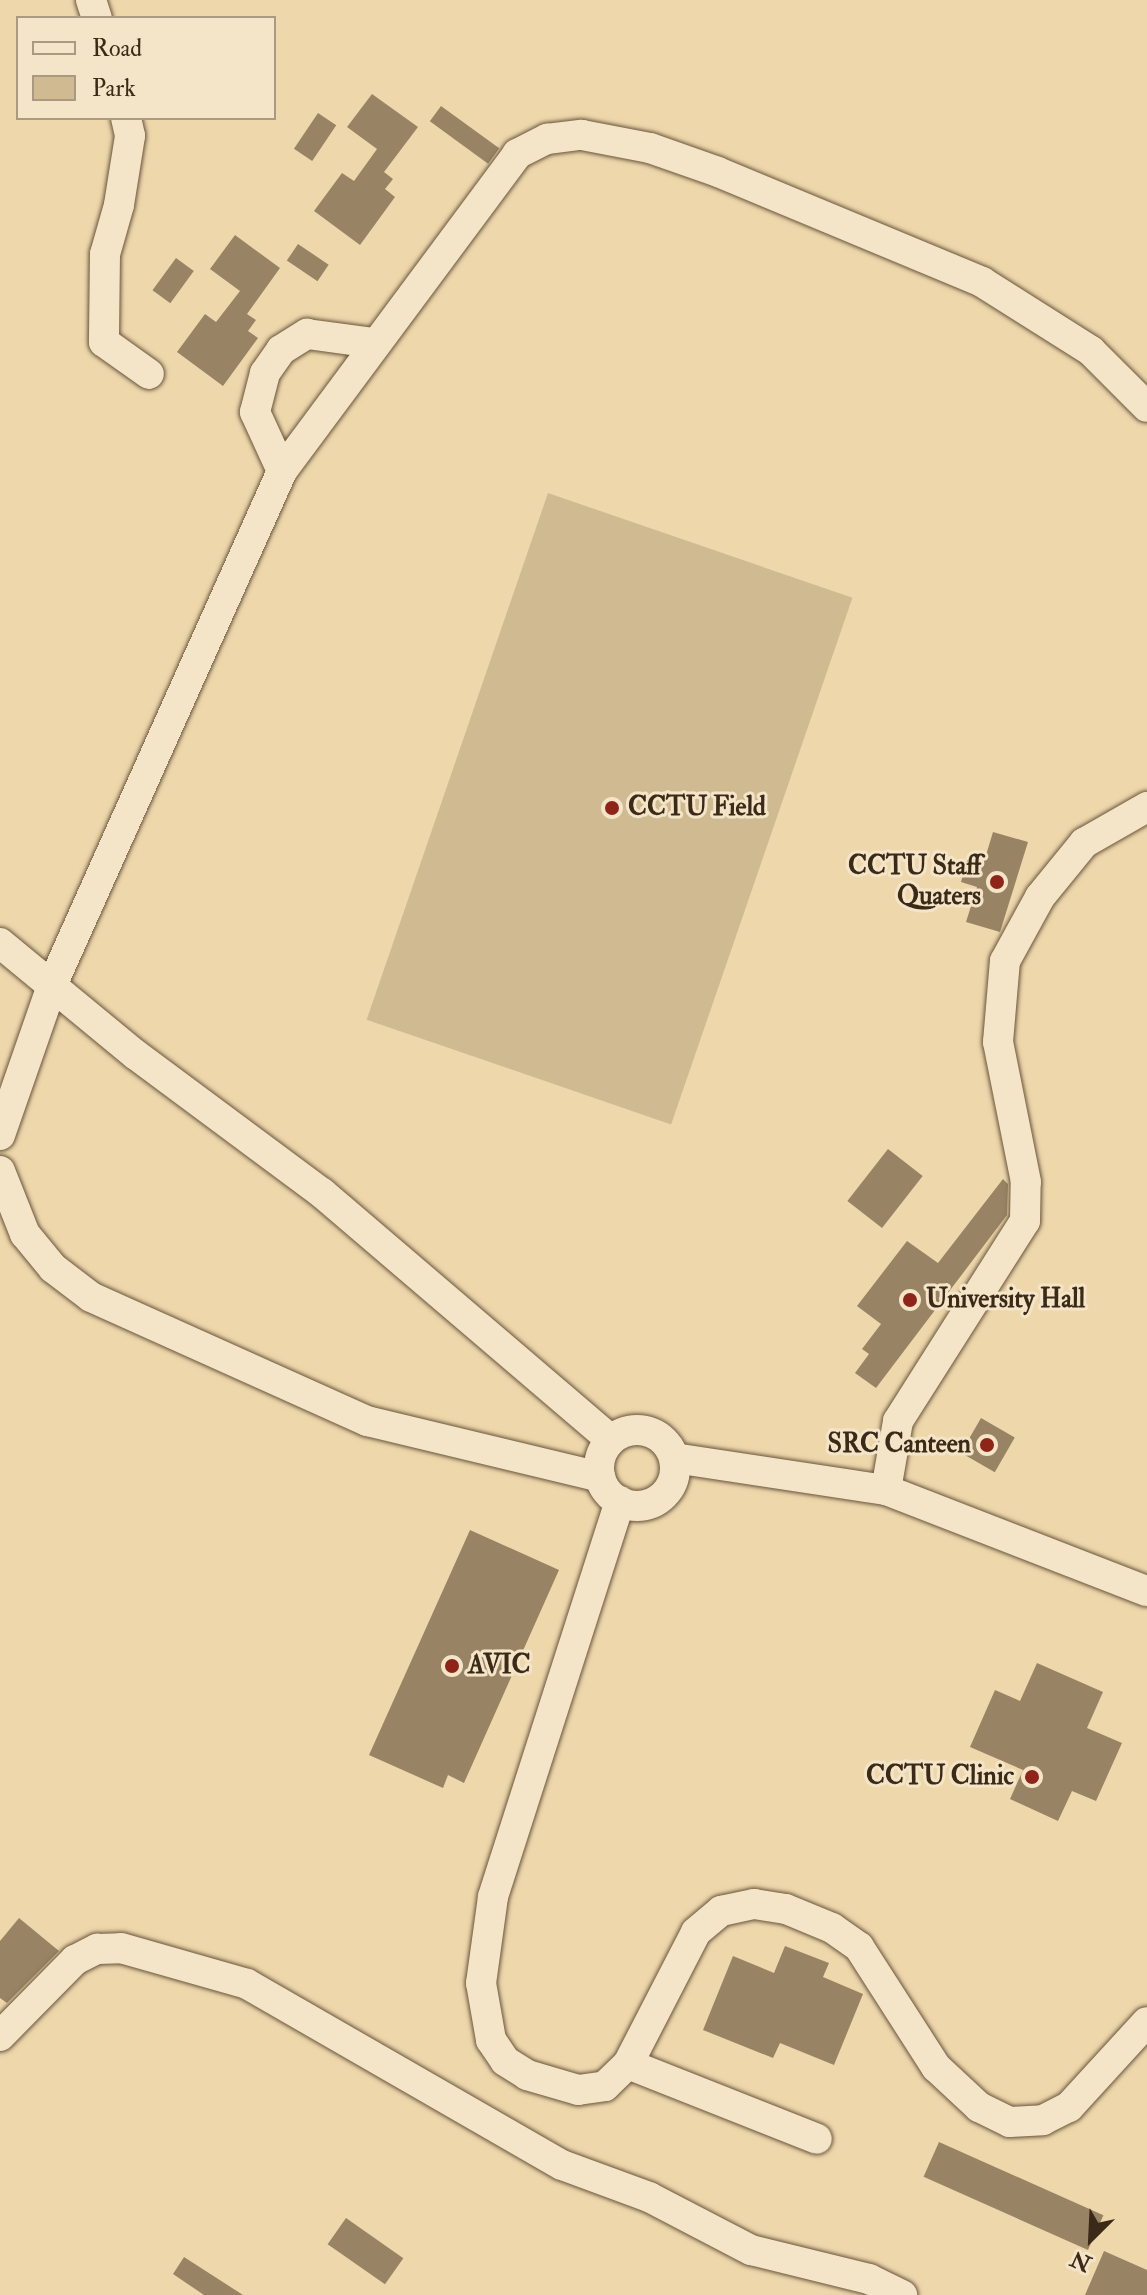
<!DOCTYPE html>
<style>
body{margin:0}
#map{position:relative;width:1147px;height:2295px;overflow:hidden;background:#eed7ab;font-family:"IM FELL Double Pica",serif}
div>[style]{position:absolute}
.green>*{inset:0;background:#d0ba92;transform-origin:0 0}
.building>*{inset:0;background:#988464;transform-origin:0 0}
.roads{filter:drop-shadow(0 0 2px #68553c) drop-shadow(0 0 2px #68553c)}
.minor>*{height:30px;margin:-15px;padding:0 15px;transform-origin:15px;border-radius:15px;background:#f4e5c8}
.minor>.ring{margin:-15px;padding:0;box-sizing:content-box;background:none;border:30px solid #f4e5c8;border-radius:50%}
.dots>*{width:22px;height:22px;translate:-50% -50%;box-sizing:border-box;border:4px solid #f4e5c8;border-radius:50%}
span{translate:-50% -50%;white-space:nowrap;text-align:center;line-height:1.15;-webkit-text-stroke:6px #f4e5c8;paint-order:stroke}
.poi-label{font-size:26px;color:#3b2a17;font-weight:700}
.left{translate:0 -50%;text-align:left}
.right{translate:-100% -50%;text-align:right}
.legend{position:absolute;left:16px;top:16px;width:260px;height:104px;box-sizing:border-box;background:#f4e5c8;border:2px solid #aa9a81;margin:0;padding:10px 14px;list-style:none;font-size:24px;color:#3b2a17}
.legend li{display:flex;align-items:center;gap:16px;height:40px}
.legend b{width:40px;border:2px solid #aa9a81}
.north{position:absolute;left:1051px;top:2199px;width:80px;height:80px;-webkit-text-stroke:6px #f4e5c8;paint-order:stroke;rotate:204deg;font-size:22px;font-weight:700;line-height:32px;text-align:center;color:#3b2a17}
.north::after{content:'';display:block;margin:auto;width:28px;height:36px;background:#3b2a17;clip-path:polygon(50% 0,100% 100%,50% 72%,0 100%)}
</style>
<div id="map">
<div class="green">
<div style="left:548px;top:493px;width:322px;height:557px;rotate:19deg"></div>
</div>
<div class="building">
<div style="clip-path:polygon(372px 94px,418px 127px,384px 172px,393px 179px,385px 189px,395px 197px,360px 245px,314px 211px,342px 173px,354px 181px,377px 149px,347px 127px)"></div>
<div style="left:441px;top:106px;width:72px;height:19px;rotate:36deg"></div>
<div style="left:318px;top:113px;width:22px;height:43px;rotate:34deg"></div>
<div style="clip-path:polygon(235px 235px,280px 268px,247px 314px,256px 320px,248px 331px,258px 338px,223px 386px,177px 352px,205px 314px,216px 322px,240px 291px,210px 269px)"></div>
<div style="left:298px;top:244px;width:37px;height:20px;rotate:34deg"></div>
<div style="left:176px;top:258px;width:22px;height:40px;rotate:36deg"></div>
<div style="clip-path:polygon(993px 832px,1028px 842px,1000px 932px,966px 922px,977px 887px,961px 882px,967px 860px,983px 865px)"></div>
<div style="left:888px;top:1149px;width:44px;height:66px;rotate:38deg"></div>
<div style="clip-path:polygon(1003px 1179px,1008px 1184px,1007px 1215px,876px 1388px,855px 1373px,869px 1354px,862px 1349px,881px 1324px,857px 1306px,907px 1241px,938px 1263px)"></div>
<div style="left:981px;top:1418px;width:39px;height:40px;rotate:30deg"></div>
<div style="clip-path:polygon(470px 1530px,559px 1570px,464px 1783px,448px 1775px,443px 1788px,369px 1755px)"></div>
<div style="clip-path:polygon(1037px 1663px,1103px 1692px,1087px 1728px,1122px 1743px,1096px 1801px,1072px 1791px,1058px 1821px,1010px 1799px,1023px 1770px,970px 1747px,995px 1690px,1020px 1701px)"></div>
<div style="clip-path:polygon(19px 1918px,59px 1951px,7px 2003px,0 1998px,0 1941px)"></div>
<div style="clip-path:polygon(785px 1946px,829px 1963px,823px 1977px,863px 1994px,834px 2065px,780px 2043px,773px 2058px,703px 2030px,733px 1956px,774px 1973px)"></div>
<div style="left:939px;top:2142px;width:180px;height:38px;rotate:24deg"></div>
<div style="left:346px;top:2218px;width:70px;height:32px;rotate:35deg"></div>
<div style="clip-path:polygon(1104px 2251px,1147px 2270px,1147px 2295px,1085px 2295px)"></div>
<div style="clip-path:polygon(184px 2257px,243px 2295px,204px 2295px,173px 2274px)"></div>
</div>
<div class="roads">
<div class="minor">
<div style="left:91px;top:0;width:19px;rotate:72deg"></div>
<div style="left:126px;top:118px;width:18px;rotate:77deg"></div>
<div style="left:130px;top:136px;width:70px;rotate:99.1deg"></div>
<div style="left:119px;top:205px;width:51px;rotate:105.9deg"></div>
<div style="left:105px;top:254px;width:88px;rotate:90.7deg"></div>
<div style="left:104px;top:342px;width:55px;rotate:35.4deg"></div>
<div style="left:282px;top:471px;width:65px;rotate:-114.6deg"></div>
<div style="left:255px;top:412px;width:40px;rotate:-75.6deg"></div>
<div style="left:265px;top:373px;width:28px;rotate:-55deg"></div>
<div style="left:281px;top:350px;width:31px;rotate:-32deg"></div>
<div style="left:307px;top:334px;width:68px;rotate:7.7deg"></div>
<div style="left:0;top:943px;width:176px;rotate:39.5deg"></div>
<div style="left:136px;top:1055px;width:232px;rotate:36.6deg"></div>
<div style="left:322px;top:1193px;width:380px;rotate:40.5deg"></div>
<div style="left:0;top:1135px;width:161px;rotate:-70.8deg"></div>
<div style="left:53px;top:983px;width:561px;rotate:-65.9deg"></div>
<div style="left:282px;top:471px;width:395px;rotate:-53.4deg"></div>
<div style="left:517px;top:154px;width:34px;rotate:-27deg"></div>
<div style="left:547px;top:139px;width:35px;rotate:-7deg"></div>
<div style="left:582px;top:135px;width:69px;rotate:10.8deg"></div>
<div style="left:650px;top:148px;width:72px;rotate:19.4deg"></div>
<div style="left:718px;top:172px;width:286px;rotate:22.6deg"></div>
<div style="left:982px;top:282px;width:129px;rotate:32.3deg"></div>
<div style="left:1091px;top:351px;width:79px;rotate:45deg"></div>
<div style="left:0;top:1171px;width:68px;rotate:68.4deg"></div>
<div style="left:25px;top:1234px;width:44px;rotate:50.5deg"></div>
<div style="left:53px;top:1268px;width:48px;rotate:37.3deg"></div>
<div style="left:91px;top:1297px;width:303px;rotate:24.2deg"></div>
<div style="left:367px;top:1421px;width:240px;rotate:13.5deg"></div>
<div class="ring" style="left:599px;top:1430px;width:46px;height:46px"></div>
<div style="left:674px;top:1458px;width:214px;rotate:8.6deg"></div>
<div style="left:886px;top:1490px;width:280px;rotate:21.2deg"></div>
<div style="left:886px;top:1490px;width:70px;rotate:-80.1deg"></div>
<div style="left:898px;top:1421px;width:237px;rotate:-57.6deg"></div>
<div style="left:1025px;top:1221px;width:39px;rotate:-89deg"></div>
<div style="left:1026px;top:1182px;width:143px;rotate:-101.3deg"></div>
<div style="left:998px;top:1042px;width:81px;rotate:-85.1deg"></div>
<div style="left:1005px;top:961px;width:73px;rotate:-61.3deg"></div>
<div style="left:1040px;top:897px;width:70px;rotate:-50.8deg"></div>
<div style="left:1084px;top:843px;width:73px;rotate:-29.7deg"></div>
<div style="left:620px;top:1501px;width:416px;rotate:107.8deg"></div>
<div style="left:493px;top:1897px;width:87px;rotate:97.9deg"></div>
<div style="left:481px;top:1983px;width:58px;rotate:80deg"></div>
<div style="left:491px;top:2040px;width:25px;rotate:56deg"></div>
<div style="left:505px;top:2061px;width:26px;rotate:32deg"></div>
<div style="left:527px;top:2075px;width:53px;rotate:16.4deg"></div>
<div style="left:578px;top:2090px;width:27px;rotate:-8deg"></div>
<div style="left:605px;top:2086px;width:32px;rotate:-44deg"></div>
<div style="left:628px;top:2064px;width:148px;rotate:-62.7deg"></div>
<div style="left:696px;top:1932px;width:33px;rotate:-40deg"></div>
<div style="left:721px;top:1911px;width:34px;rotate:-12deg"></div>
<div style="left:754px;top:1904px;width:32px;rotate:9deg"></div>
<div style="left:786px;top:1909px;width:50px;rotate:22.4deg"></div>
<div style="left:832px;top:1928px;width:33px;rotate:35deg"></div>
<div style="left:859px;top:1947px;width:143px;rotate:57.3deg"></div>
<div style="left:936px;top:2067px;width:59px;rotate:42.9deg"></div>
<div style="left:979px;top:2107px;width:34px;rotate:26deg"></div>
<div style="left:1010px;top:2122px;width:33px;rotate:-3deg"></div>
<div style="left:1043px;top:2120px;width:29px;rotate:-27deg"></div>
<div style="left:1069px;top:2107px;width:115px;rotate:-47.5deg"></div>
<div style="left:0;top:2036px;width:107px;rotate:-45.4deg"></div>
<div style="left:75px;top:1960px;width:25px;rotate:-27deg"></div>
<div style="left:97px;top:1949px;width:24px;rotate:-2deg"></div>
<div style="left:121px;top:1948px;width:131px;rotate:15.9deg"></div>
<div style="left:247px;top:1984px;width:363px;rotate:29.9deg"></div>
<div style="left:562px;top:2165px;width:93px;rotate:20.2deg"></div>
<div style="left:649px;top:2197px;width:115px;rotate:27.5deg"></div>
<div style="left:751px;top:2250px;width:122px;rotate:13.8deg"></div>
<div style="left:869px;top:2279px;width:37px;rotate:26deg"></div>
<div style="left:628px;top:2064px;width:203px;rotate:21.6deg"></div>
</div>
</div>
<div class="dots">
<div style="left:612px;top:808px;background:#8f2418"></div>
<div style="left:997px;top:882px;background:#8f2418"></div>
<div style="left:910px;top:1300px;background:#8f2418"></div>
<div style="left:987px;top:1445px;background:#8f2418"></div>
<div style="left:452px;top:1666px;background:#8f2418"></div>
<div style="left:1032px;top:1777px;background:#8f2418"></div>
</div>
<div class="poi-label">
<span class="left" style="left:628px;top:808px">CCTU Field</span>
<span class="right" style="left:981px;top:882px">CCTU Staff<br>Quaters</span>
<span class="left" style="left:926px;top:1300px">University Hall</span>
<span class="right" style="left:971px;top:1445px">SRC Canteen</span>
<span class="left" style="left:468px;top:1666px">AVIC</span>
<span class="right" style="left:1014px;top:1777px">CCTU Clinic</span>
</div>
<ul class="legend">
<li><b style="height:10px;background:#f4e5c8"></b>Road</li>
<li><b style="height:22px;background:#d0ba92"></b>Park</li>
</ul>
<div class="north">N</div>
</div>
